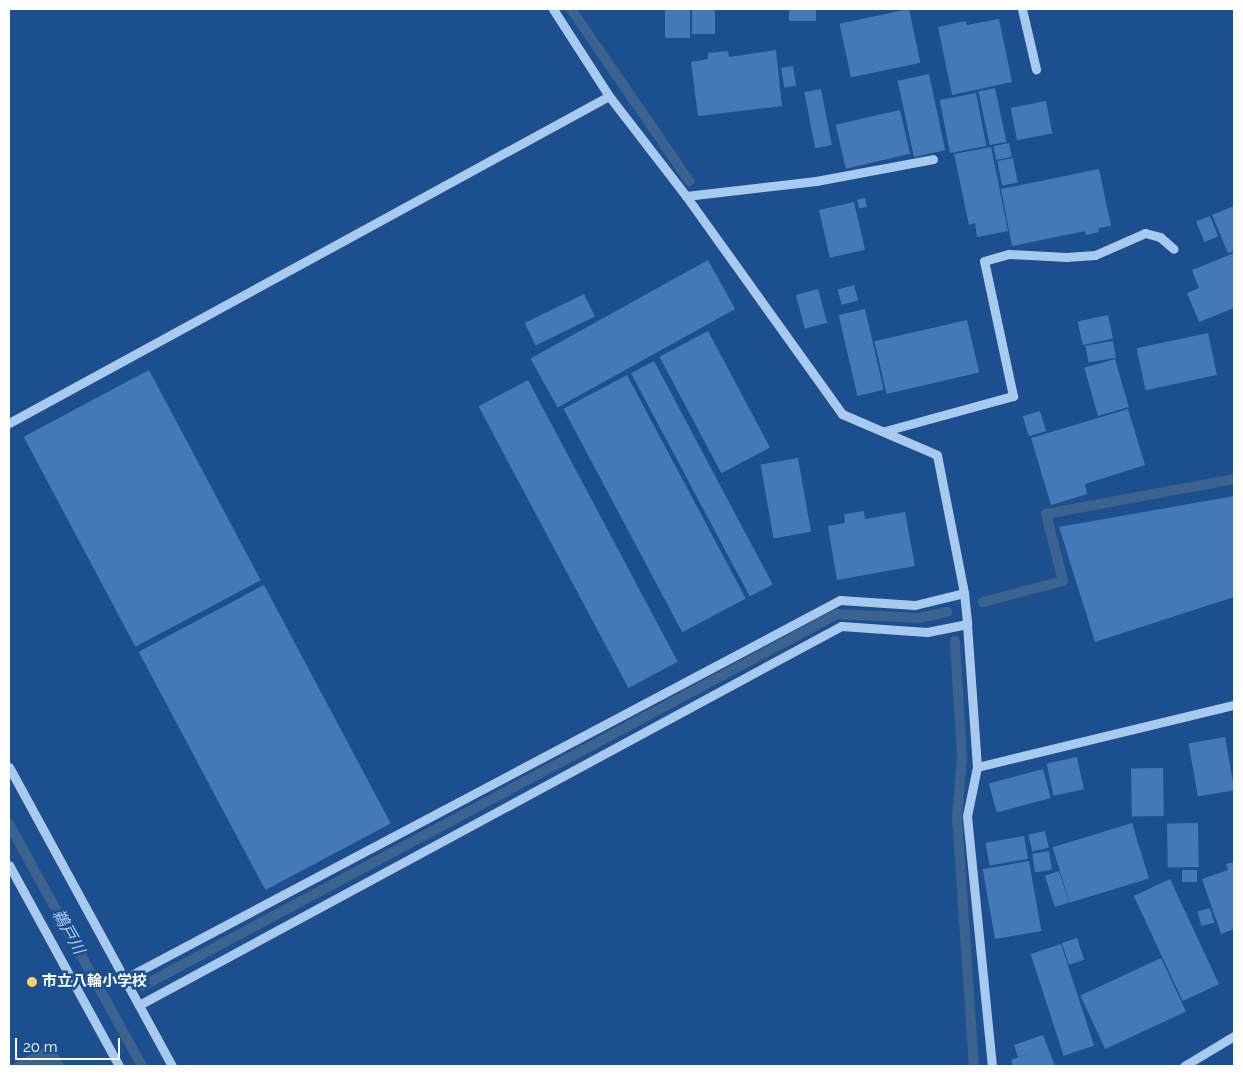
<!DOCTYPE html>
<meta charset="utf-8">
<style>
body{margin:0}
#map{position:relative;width:1243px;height:1075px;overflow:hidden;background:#1b4f8f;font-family:Raleway,"Noto Sans JP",sans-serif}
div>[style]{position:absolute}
.water>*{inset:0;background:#3c6290}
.stream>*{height:10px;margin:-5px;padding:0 5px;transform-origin:5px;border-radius:5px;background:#3c6290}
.building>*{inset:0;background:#4478b7;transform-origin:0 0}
.minor>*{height:9px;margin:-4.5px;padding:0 4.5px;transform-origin:4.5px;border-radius:4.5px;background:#a9c9ee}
.dots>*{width:14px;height:14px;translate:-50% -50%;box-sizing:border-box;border:2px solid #1b4f8f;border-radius:50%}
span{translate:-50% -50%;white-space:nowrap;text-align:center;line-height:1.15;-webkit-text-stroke:5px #1b4f8f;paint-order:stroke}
.poi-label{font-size:15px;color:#fff;font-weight:700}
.left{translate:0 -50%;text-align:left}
.water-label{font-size:16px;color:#b5d3f5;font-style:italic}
.frame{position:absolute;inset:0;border:10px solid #fff;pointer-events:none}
.scale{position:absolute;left:15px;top:1038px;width:105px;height:22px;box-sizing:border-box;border:2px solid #fff;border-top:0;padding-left:6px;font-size:15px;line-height:18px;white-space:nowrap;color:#fff;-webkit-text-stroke:4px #1b4f8f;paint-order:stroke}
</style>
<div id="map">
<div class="water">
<div style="clip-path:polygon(52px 1043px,65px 1066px,9px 1066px)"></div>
</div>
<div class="stream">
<div style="left:571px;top:9px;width:209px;rotate:55.5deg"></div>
<div style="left:983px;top:602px;width:83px;rotate:-14.7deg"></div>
<div style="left:1063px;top:581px;width:69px;rotate:-104.2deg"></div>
<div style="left:1046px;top:514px;width:191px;rotate:-10.5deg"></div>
<div style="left:955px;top:641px;width:117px;rotate:86.6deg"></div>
<div style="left:962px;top:758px;width:60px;rotate:94.8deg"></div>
<div style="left:957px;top:818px;width:249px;rotate:86.1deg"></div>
<div style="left:9px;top:824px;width:276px;rotate:61.2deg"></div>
<div style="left:143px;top:986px;width:787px;rotate:-28.19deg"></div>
<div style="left:837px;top:614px;width:82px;rotate:2.8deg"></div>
<div style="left:919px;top:618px;width:29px;rotate:-12deg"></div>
</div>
<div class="building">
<div style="left:665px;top:9px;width:25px;height:29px"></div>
<div style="left:692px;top:9px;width:23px;height:25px"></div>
<div style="left:789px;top:9px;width:27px;height:12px"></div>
<div style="left:909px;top:9px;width:55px;height:71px;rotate:78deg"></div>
<div style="clip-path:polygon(999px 19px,1012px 82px,952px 95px,938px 27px,965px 21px,967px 25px)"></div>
<div style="clip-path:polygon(776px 50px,782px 106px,698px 116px,691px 62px,708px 59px,708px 53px,728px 51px,729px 57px)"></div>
<div style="left:793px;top:66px;width:20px;height:12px;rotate:81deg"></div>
<div style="left:929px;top:74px;width:78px;height:32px;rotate:78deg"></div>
<div style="left:995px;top:88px;width:55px;height:17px;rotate:78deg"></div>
<div style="left:821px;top:89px;width:57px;height:17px;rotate:79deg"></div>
<div style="left:976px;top:93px;width:54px;height:37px;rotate:79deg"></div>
<div style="left:1046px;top:101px;width:33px;height:36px;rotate:79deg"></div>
<div style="left:900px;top:110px;width:45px;height:66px;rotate:77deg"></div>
<div style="left:1009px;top:143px;width:14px;height:16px;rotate:78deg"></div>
<div style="clip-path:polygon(991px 147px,1008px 231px,977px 237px,975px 223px,969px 225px,954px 154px)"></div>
<div style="left:1013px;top:158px;width:25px;height:16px;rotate:79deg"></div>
<div style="clip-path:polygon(1099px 169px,1111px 226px,1098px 228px,1099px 232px,1086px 235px,1085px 231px,1012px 246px,1001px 189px)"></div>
<div style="left:865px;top:198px;width:9px;height:8px;rotate:77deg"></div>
<div style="left:854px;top:202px;width:49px;height:36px;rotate:77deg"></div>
<div style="clip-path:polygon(1234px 206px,1234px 251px,1228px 253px,1212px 215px)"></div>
<div style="left:1210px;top:216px;width:22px;height:15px;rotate:68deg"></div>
<div style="clip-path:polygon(1234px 253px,1234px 308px,1199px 322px,1187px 293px,1199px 288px,1192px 270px)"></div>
<div style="left:708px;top:260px;width:56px;height:203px;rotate:61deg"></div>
<div style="left:854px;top:285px;width:16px;height:17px;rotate:75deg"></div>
<div style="left:818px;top:289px;width:35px;height:23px;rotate:75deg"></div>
<div style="left:584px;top:294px;width:25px;height:66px;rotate:64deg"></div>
<div style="left:865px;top:309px;width:83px;height:27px;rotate:77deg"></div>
<div style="left:1108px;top:315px;width:24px;height:31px;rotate:78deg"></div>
<div style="left:967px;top:320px;width:54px;height:95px;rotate:77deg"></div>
<div style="left:708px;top:331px;width:132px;height:55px;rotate:62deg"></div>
<div style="left:1208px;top:333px;width:43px;height:73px;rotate:78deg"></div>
<div style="left:1113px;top:341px;width:17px;height:28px;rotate:80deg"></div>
<div style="left:1115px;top:359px;width:50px;height:32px;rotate:74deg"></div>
<div style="left:654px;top:361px;width:253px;height:26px;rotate:62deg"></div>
<div style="left:149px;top:370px;width:238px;height:142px;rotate:62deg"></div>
<div style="left:627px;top:375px;width:253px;height:72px;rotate:62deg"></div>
<div style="left:528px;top:380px;width:319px;height:56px;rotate:62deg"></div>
<div style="clip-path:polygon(1128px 409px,1145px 465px,1085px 484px,1087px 494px,1051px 505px,1031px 438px)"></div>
<div style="left:1040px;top:411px;width:21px;height:18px;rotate:73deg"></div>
<div style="left:798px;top:458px;width:75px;height:38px;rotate:80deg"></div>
<div style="clip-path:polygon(1234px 496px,1234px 597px,1095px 642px,1059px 527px)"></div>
<div style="clip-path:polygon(864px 511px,865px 519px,905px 512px,915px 566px,837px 580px,828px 526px,845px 523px,844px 514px)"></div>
<div style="left:264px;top:585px;width:270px;height:142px;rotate:62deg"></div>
<div style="left:1225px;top:737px;width:54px;height:37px;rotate:80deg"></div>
<div style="left:1077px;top:757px;width:33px;height:31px;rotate:78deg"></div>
<div style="left:1163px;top:768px;width:48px;height:32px;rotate:89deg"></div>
<div style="left:1043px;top:769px;width:30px;height:56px;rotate:75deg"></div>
<div style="left:1132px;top:823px;width:58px;height:83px;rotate:73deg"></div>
<div style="left:1198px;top:823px;width:44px;height:31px;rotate:89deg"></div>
<div style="left:1045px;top:831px;width:17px;height:17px;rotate:77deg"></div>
<div style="left:1024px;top:836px;width:23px;height:39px;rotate:80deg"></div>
<div style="left:1049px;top:851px;width:19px;height:17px;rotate:81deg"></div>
<div style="left:1029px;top:861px;width:71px;height:47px;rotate:80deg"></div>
<div style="clip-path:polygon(1234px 862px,1234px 929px,1221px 934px,1202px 879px,1228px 870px,1226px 864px)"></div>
<div style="left:1182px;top:870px;width:15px;height:12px"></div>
<div style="left:1059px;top:871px;width:33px;height:15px;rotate:72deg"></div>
<div style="left:1170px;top:879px;width:116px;height:40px;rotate:65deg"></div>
<div style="left:1210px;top:908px;width:15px;height:13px;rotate:74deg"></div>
<div style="left:1077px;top:938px;width:23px;height:16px;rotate:72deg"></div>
<div style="left:1061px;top:944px;width:107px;height:32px;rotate:72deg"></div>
<div style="left:1161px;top:958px;width:59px;height:89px;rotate:65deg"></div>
<div style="clip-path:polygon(1043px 1035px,1055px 1066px,1013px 1066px,1011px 1060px,1030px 1053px,1018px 1057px,1014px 1045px)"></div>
</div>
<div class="minor">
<div style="left:553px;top:9px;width:103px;rotate:57.2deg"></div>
<div style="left:609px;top:96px;width:126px;rotate:52.4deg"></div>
<div style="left:686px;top:196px;width:268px;rotate:54.4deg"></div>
<div style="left:842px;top:414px;width:103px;rotate:23.3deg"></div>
<div style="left:937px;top:455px;width:141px;rotate:78.9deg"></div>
<div style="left:964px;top:593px;width:31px;rotate:84deg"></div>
<div style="left:967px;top:624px;width:143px;rotate:86deg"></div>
<div style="left:977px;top:767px;width:50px;rotate:101.5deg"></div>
<div style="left:967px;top:816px;width:251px;rotate:84.3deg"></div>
<div style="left:1022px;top:9px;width:62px;rotate:76.9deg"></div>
<div style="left:686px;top:196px;width:131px;rotate:-6.6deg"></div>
<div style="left:816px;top:181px;width:119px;rotate:-10.6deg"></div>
<div style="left:9px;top:423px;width:683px;rotate:-28.59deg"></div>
<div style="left:885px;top:431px;width:133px;rotate:-15.3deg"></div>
<div style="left:1013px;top:396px;width:138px;rotate:-102.1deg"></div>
<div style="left:984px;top:261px;width:26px;rotate:-16deg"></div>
<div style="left:1009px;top:254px;width:57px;rotate:3deg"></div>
<div style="left:1066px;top:257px;width:29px;rotate:-4deg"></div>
<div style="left:1095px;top:255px;width:55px;rotate:-23.7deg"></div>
<div style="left:1145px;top:233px;width:16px;rotate:15deg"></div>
<div style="left:1160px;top:237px;width:18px;rotate:41deg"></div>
<div style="left:9px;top:767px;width:341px;rotate:61.4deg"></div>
<div style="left:977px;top:767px;width:264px;rotate:-13.6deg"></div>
<div style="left:9px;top:865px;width:229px;rotate:61.3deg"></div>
<div style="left:124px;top:979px;width:810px;rotate:-27.89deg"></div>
<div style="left:840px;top:600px;width:75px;rotate:3.8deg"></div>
<div style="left:915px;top:605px;width:50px;rotate:-13.8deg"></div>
<div style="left:139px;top:1005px;width:798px;rotate:-28.36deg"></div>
<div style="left:841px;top:626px;width:86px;rotate:4deg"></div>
<div style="left:927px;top:632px;width:41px;rotate:-11.3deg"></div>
<div style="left:1184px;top:1066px;width:58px;rotate:-31deg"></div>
</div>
<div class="dots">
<div style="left:32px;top:982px;background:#ffd166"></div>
</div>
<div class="poi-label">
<span class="left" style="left:42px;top:982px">市立八輪小学校</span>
</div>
<div class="water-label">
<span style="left:68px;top:932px;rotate:61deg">鵜戸川</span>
</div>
<div class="frame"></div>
<div class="scale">20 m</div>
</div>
